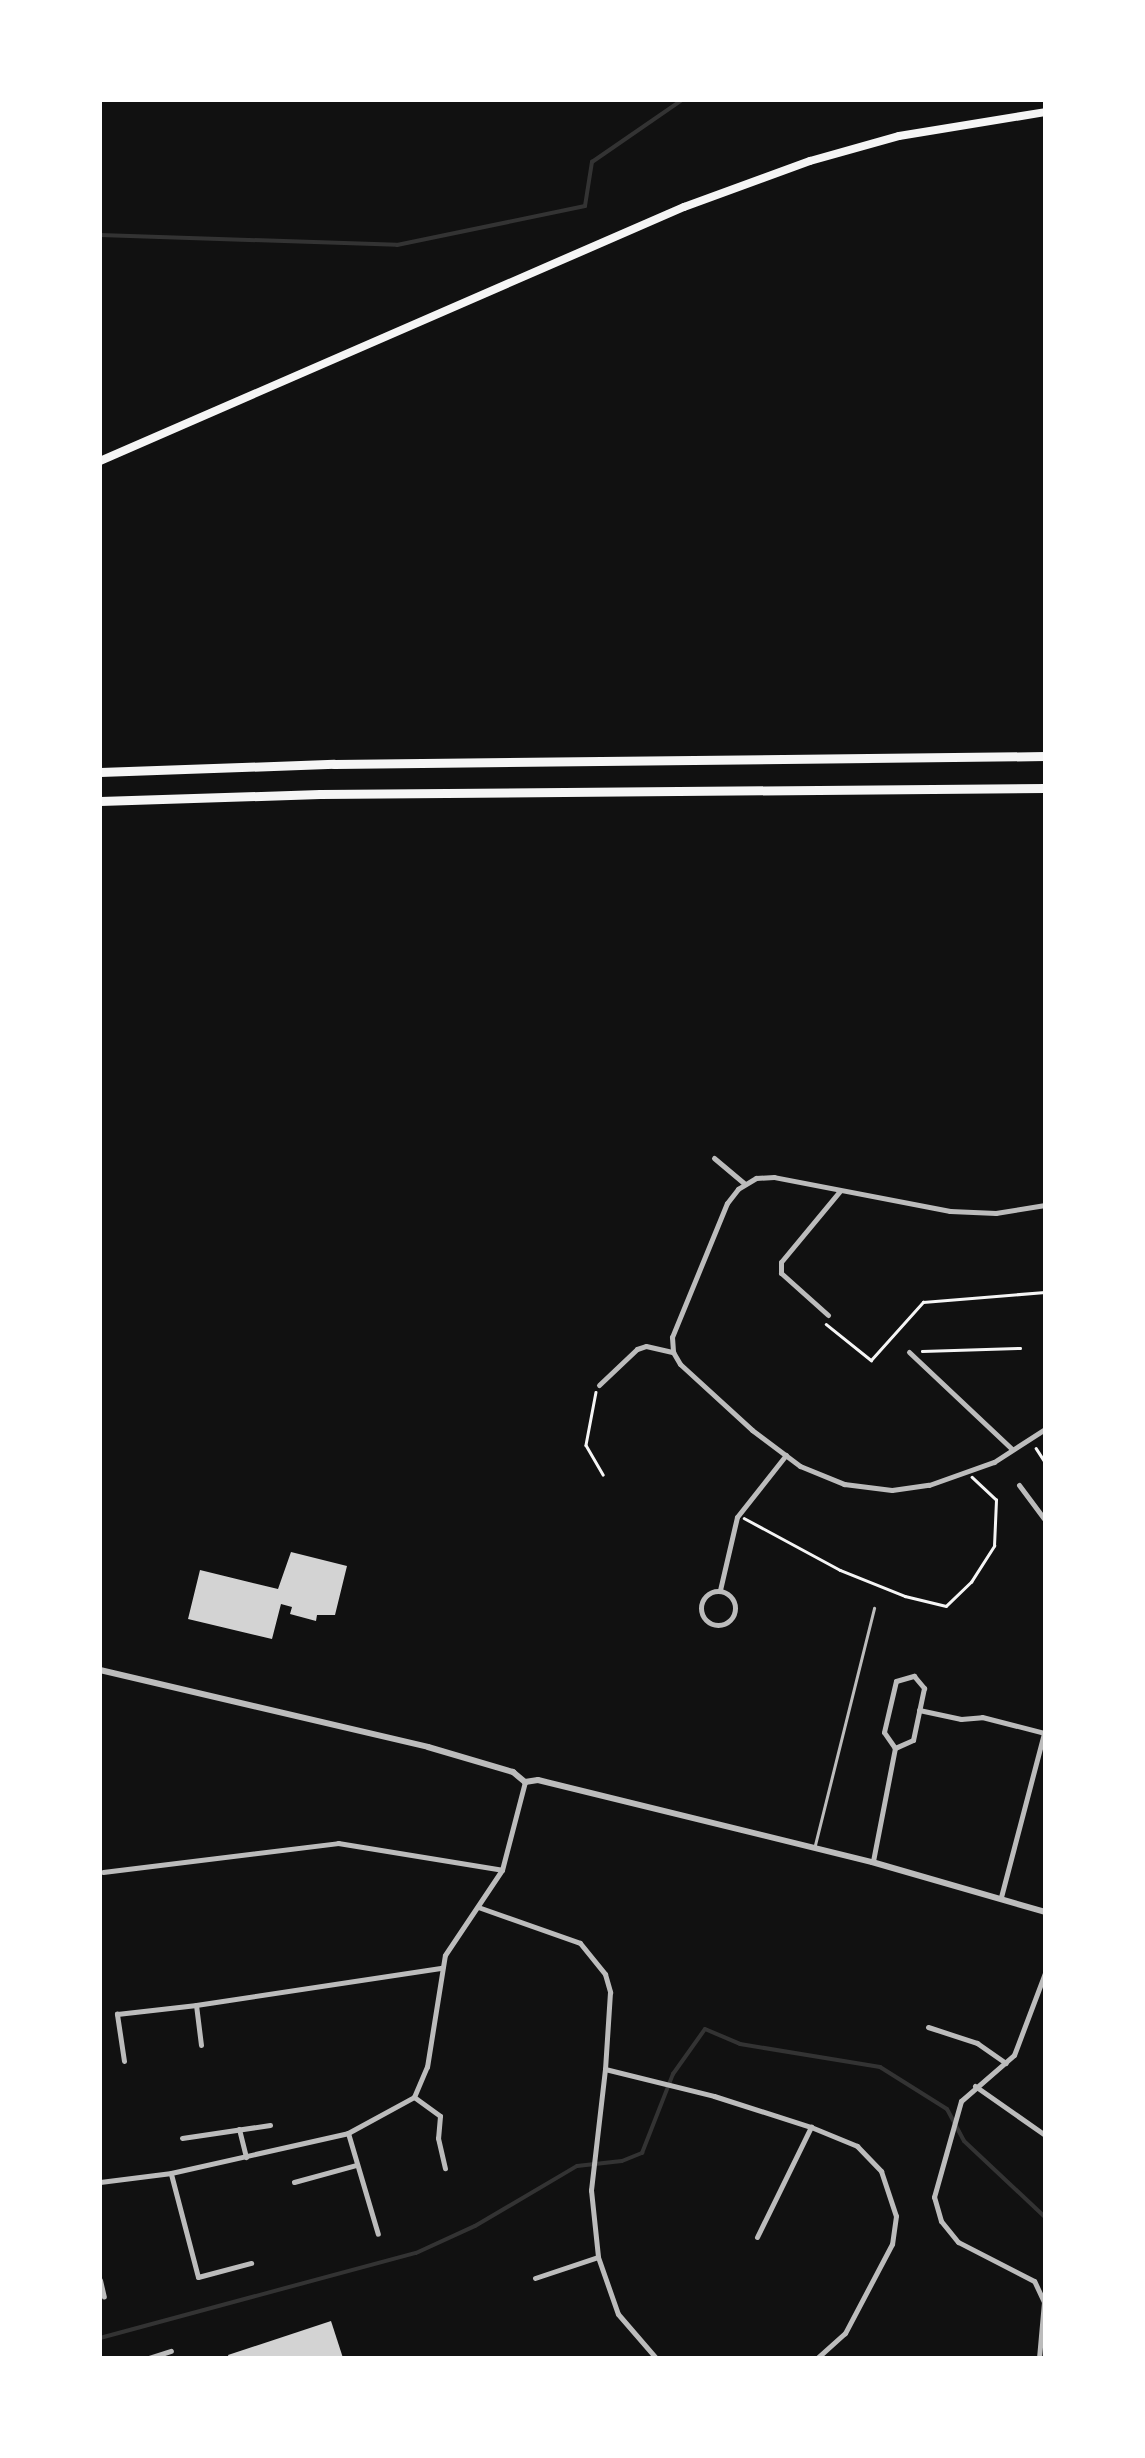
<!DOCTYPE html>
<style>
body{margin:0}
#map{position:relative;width:1145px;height:2458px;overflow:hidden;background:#111;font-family:"Source Serif 4",serif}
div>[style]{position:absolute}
.stream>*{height:4px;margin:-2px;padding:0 2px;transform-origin:2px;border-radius:2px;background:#333}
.building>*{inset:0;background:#d3d3d3}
.path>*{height:2.5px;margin:-1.25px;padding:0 1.25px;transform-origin:1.25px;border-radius:1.25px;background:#f5f5f5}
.service>*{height:2.5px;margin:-1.25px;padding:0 1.25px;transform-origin:1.25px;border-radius:1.25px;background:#bcbcbc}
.minor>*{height:5px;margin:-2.5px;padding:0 2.5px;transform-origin:2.5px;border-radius:2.5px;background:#bcbcbc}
.minor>.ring{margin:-2.5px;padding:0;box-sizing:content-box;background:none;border:5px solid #bcbcbc;border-radius:50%}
.tertiary>*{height:6px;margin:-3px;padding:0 3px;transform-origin:3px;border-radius:3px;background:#bcbcbc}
.primary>*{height:8px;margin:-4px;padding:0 4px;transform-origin:4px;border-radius:4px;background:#f5f5f5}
.motorway>*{height:9px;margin:-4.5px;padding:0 4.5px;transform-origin:4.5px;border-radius:4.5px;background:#f5f5f5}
span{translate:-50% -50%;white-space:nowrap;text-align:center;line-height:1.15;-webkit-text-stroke:8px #fff;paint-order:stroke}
.frame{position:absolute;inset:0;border:102px solid #fff;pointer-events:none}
</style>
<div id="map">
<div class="stream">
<div style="left:100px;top:235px;width:297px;rotate:1.9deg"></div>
<div style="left:397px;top:245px;width:192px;rotate:-11.7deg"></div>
<div style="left:585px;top:206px;width:45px;rotate:-81deg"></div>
<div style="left:592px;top:162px;width:109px;rotate:-34.6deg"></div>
<div style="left:100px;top:2338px;width:327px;rotate:-15.1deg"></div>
<div style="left:416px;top:2253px;width:65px;rotate:-24.6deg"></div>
<div style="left:475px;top:2226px;width:118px;rotate:-30.5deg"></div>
<div style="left:577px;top:2166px;width:45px;rotate:-6.3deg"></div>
<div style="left:622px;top:2161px;width:22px;rotate:-22deg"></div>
<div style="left:642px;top:2153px;width:85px;rotate:-68.6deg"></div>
<div style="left:673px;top:2074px;width:55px;rotate:-54.6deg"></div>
<div style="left:705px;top:2029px;width:38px;rotate:23deg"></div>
<div style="left:740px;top:2044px;width:142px;rotate:9.3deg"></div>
<div style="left:880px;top:2067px;width:79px;rotate:32.1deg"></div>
<div style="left:947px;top:2109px;width:36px;rotate:62deg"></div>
<div style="left:964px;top:2141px;width:111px;rotate:43.2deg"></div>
</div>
<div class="building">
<div style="clip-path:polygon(291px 1552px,347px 1566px,335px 1615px,317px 1615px,316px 1621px,290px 1614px,292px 1607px,281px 1604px,272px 1639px,188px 1619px,200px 1570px,278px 1589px)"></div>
<div style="clip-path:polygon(331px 2321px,343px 2358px,229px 2358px,228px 2355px)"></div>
</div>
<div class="path">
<div style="left:826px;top:1324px;width:58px;rotate:38.7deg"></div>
<div style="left:871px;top:1360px;width:78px;rotate:-48.1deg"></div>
<div style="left:923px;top:1302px;width:122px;rotate:-4.7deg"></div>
<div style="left:922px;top:1351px;width:98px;rotate:-1.8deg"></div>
<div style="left:596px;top:1392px;width:54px;rotate:100.7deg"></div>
<div style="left:586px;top:1445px;width:34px;rotate:60deg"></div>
<div style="left:1036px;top:1448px;width:17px;rotate:57deg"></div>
<div style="left:744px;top:1518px;width:109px;rotate:28.4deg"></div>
<div style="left:840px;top:1570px;width:70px;rotate:21.8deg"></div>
<div style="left:905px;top:1596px;width:42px;rotate:13.7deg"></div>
<div style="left:946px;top:1606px;width:35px;rotate:-44deg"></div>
<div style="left:971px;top:1582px;width:43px;rotate:-57.4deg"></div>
<div style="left:994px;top:1546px;width:46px;rotate:-87.5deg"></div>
<div style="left:996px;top:1500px;width:33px;rotate:-137deg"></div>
</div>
<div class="service">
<div style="left:815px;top:1845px;width:244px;rotate:-76deg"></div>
</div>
<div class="minor">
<div style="left:714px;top:1158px;width:40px;rotate:40deg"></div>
<div style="left:1045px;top:1205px;width:50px;rotate:170.7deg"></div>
<div style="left:996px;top:1213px;width:46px;rotate:-177.5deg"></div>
<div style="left:950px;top:1211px;width:179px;rotate:-169.1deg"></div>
<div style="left:774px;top:1177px;width:18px;rotate:177deg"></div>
<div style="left:756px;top:1178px;width:21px;rotate:149deg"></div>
<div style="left:738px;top:1189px;width:18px;rotate:128deg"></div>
<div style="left:727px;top:1203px;width:145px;rotate:112.3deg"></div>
<div style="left:672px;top:1337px;width:15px;rotate:86deg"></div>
<div style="left:673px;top:1352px;width:14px;rotate:60deg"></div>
<div style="left:680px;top:1364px;width:98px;rotate:42.5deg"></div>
<div style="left:752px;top:1430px;width:60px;rotate:36.9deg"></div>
<div style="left:800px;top:1466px;width:48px;rotate:22.2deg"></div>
<div style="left:844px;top:1484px;width:48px;rotate:7.1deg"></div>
<div style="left:892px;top:1490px;width:37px;rotate:-8deg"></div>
<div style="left:929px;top:1485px;width:69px;rotate:-19.5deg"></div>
<div style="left:994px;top:1462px;width:61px;rotate:-32.9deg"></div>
<div style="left:828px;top:1315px;width:63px;rotate:-138.2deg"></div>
<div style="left:781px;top:1273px;width:11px;rotate:-90deg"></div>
<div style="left:781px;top:1262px;width:92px;rotate:-50.3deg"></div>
<div style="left:909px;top:1352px;width:141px;rotate:43.3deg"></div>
<div style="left:599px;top:1385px;width:52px;rotate:-43.5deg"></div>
<div style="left:637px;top:1349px;width:9px;rotate:-18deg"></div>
<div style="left:646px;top:1346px;width:28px;rotate:13deg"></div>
<div style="left:1019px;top:1485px;width:44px;rotate:53.4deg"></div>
<div style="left:720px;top:1590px;width:75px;rotate:-76.9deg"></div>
<div style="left:737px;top:1517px;width:79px;rotate:-51.7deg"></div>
<div class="ring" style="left:701px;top:1591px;width:29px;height:29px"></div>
<div style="left:919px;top:1710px;width:43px;rotate:12.1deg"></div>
<div style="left:961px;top:1719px;width:21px;rotate:-5deg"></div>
<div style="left:982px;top:1717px;width:65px;rotate:14.3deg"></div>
<div style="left:873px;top:1861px;width:115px;rotate:-79deg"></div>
<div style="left:895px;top:1748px;width:19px;rotate:-125deg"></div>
<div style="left:884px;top:1732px;width:52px;rotate:-76.8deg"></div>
<div style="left:896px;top:1681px;width:19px;rotate:-16deg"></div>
<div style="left:914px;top:1676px;width:16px;rotate:50deg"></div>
<div style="left:924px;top:1688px;width:53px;rotate:101.9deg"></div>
<div style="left:913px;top:1740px;width:20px;rotate:156deg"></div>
<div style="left:103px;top:1872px;width:237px;rotate:-7deg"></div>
<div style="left:338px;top:1843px;width:166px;rotate:9.3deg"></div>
<div style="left:1001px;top:1897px;width:170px;rotate:-75.3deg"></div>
<div style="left:478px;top:1907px;width:108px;rotate:19.4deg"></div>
<div style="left:580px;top:1943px;width:40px;rotate:51deg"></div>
<div style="left:605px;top:1974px;width:19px;rotate:74deg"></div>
<div style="left:610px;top:1992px;width:77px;rotate:93.7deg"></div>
<div style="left:605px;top:2069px;width:112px;rotate:13.9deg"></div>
<div style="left:714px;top:2096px;width:102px;rotate:17.7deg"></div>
<div style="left:811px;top:2127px;width:50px;rotate:22.4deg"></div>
<div style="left:857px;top:2146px;width:35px;rotate:46deg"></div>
<div style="left:881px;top:2171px;width:47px;rotate:71.6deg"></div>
<div style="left:896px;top:2216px;width:28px;rotate:98deg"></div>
<div style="left:892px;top:2244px;width:101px;rotate:117.8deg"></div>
<div style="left:845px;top:2333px;width:38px;rotate:138deg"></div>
<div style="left:928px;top:2027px;width:52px;rotate:18.1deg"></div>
<div style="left:977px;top:2043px;width:35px;rotate:35deg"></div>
<div style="left:201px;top:2045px;width:40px;rotate:-97.1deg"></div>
<div style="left:196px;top:2005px;width:249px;rotate:-8.6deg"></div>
<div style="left:124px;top:2061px;width:48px;rotate:-98.5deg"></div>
<div style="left:117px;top:2014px;width:80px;rotate:-6.5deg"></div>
<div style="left:605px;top:2069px;width:122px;rotate:96.6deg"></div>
<div style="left:591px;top:2190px;width:67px;rotate:84deg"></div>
<div style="left:598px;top:2257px;width:60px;rotate:70.7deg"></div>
<div style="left:618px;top:2314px;width:58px;rotate:49.2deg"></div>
<div style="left:975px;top:2086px;width:85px;rotate:35deg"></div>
<div style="left:414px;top:2097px;width:32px;rotate:36deg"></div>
<div style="left:440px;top:2116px;width:22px;rotate:95deg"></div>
<div style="left:438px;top:2138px;width:31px;rotate:77deg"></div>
<div style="left:239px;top:2129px;width:29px;rotate:76deg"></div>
<div style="left:348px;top:2133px;width:105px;rotate:73.5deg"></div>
<div style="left:182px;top:2138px;width:89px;rotate:-8.4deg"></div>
<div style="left:171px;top:2174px;width:106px;rotate:75.3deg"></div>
<div style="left:198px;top:2277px;width:55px;rotate:-14.8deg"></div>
<div style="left:100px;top:2182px;width:72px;rotate:-7.2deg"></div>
<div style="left:171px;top:2173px;width:181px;rotate:-12.7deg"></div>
<div style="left:348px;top:2133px;width:75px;rotate:-28.6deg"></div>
<div style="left:414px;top:2097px;width:33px;rotate:-67deg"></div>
<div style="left:427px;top:2067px;width:113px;rotate:-80.9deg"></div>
<div style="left:445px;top:1955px;width:102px;rotate:-56.2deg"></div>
<div style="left:502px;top:1870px;width:91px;rotate:-75.4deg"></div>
<div style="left:294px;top:2182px;width:64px;rotate:-15.3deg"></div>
<div style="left:757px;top:2237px;width:123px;rotate:-63.9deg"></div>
<div style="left:535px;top:2278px;width:66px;rotate:-18.4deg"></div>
<div style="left:100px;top:2280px;width:17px;rotate:77deg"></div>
<div style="left:149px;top:2358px;width:23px;rotate:-18deg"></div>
<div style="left:1039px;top:2358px;width:56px;rotate:-84.9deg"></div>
<div style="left:1044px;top:2302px;width:23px;rotate:-115deg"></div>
<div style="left:1034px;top:2281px;width:85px;rotate:-152.8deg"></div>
<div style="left:958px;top:2242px;width:27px;rotate:-129deg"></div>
<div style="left:941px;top:2221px;width:25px;rotate:-106deg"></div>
<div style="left:934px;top:2197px;width:100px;rotate:-74.3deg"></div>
<div style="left:961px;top:2101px;width:70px;rotate:-41deg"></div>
<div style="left:1014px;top:2055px;width:88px;rotate:-69.3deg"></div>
</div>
<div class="tertiary">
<div style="left:100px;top:1670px;width:337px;rotate:13.2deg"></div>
<div style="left:428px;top:1747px;width:89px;rotate:16.4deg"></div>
<div style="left:513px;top:1772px;width:16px;rotate:40deg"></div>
<div style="left:525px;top:1782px;width:13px;rotate:-9deg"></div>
<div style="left:538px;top:1780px;width:344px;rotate:13.8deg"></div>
<div style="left:872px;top:1862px;width:180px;rotate:16.1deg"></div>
</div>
<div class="primary">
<div style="left:100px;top:461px;width:637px;rotate:-23.51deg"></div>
<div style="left:684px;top:207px;width:134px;rotate:-20.1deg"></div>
<div style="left:810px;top:161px;width:92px;rotate:-15.7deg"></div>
<div style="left:899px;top:136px;width:148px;rotate:-9.3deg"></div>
</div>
<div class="motorway">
<div style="left:100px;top:772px;width:234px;rotate:-2deg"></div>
<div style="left:334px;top:764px;width:711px;rotate:-0.64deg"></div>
<div style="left:100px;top:801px;width:220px;rotate:-1.8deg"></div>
<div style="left:320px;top:794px;width:725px;rotate:-0.47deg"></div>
</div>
<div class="frame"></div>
</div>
